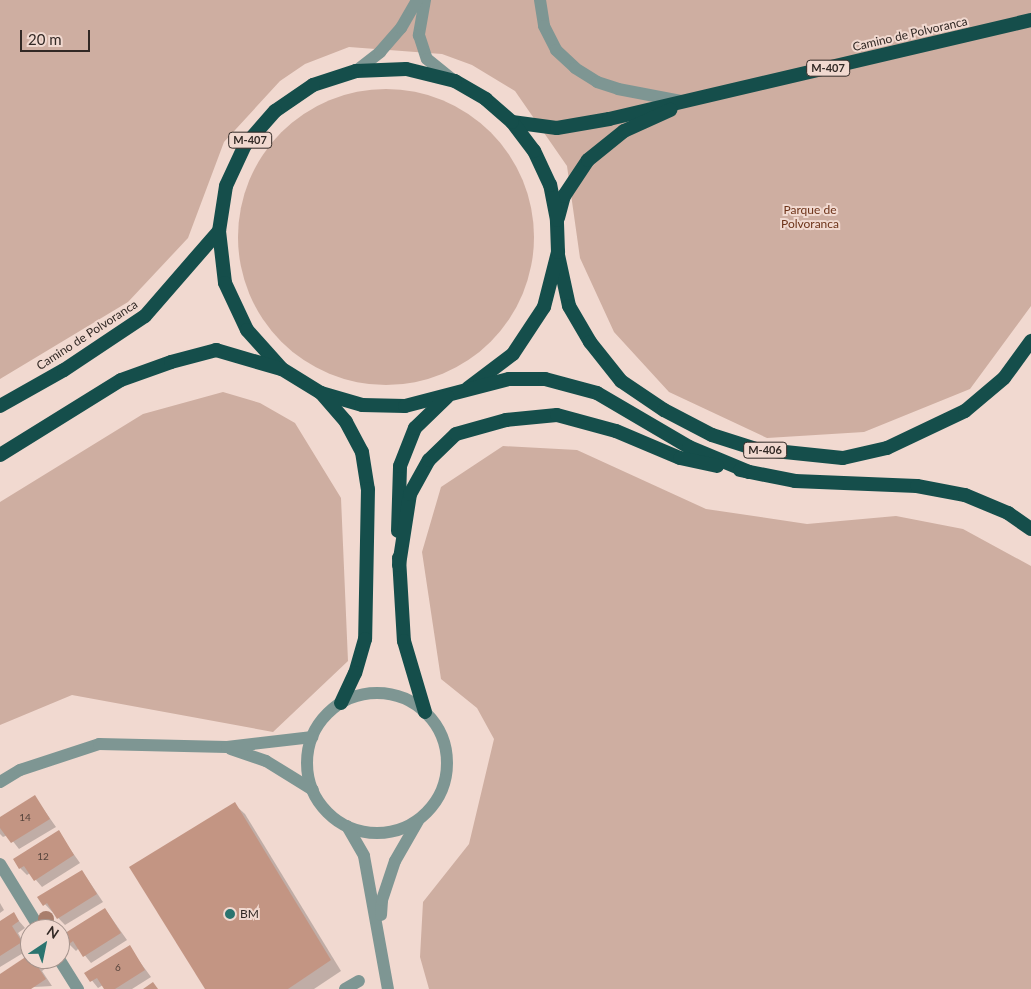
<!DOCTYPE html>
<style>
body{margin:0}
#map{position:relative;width:1031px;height:989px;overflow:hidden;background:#f1d9d0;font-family:Lato,sans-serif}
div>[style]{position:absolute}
.green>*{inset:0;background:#ceaea1}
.round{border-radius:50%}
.shadow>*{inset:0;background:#0003}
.building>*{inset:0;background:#c39583}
.minor>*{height:12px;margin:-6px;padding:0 6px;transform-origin:6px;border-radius:6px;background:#7e9693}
.minor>.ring{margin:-6px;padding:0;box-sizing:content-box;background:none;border:12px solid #7e9693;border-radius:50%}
.trunk>*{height:14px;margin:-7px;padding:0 7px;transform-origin:7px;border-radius:7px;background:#154e4b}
.trees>*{width:16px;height:16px;margin:-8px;border-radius:50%;background:#a97e6c}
.dots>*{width:14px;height:14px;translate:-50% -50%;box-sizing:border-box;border:2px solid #f1d9d0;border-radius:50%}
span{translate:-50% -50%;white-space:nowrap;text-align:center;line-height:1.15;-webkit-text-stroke:4px #f1d9d0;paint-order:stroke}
.number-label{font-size:10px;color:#56443c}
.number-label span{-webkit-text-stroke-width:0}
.shield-label span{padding:1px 4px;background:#f1d9d0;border:1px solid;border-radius:4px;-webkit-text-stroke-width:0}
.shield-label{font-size:11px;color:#322925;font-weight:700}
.street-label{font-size:12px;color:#322925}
.park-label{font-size:12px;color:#6e341a}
.poi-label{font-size:12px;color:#322925}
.left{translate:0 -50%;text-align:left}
.north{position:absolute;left:20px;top:919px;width:50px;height:50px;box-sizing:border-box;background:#f1d9d0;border:1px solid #a5938c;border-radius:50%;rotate:34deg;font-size:14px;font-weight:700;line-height:20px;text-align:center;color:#322925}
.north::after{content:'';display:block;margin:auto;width:18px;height:22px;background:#2b746f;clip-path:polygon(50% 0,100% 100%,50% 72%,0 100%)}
.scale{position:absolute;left:20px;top:30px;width:70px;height:22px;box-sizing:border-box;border:2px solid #322925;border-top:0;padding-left:6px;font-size:15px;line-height:18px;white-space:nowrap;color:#322925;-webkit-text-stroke:4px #f1d9d0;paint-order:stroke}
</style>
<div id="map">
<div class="green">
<div style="clip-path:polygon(0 0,1031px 0,1031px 306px,970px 389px,864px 432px,767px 438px,669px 392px,614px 332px,580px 258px,567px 166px,515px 91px,472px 65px,442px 54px,349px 47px,305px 64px,280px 81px,224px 142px,188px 238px,128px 302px,0 379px)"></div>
<div class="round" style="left:238px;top:89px;width:296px;height:296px"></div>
<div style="clip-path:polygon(223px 392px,260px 403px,295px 423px,341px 498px,348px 661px,273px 732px,72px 695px,0 725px,0 502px,143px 414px)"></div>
<div style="clip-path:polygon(503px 446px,577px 450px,706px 509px,807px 524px,896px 516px,963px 529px,1031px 566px,1031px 989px,429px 989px,420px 957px,423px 902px,469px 844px,494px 739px,477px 708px,441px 679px,422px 552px,441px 487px)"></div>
</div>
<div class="shadow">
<div style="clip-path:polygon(35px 797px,56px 827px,19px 849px,8px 835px,3px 837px,0 834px,0 818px)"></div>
<div style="clip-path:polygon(234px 804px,245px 814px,341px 971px,314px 989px,206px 989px)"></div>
<div style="clip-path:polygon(58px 832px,80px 863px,42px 887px,30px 873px,27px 875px,20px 868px)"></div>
<div style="clip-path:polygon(82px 871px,103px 902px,65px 925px,39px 898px)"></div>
<div style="clip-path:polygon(0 903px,4px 910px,0 913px)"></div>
<div style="clip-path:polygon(105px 909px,127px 940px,91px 963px,79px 948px,76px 951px,69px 944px)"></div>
<div style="clip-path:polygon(13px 914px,25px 928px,18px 933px,28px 950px,0 967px,0 923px)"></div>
<div style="clip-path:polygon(129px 947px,151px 977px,132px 989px,105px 989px,103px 985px,98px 988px,86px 973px)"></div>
<div style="clip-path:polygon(30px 956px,30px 959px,45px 959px,49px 966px,42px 971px,52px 986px,0 989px,0 975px)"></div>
</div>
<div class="building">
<div style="clip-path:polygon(35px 795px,50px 819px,11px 843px,0 828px,0 817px)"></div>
<div style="clip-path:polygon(235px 802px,331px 960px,288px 989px,205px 989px,129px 867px)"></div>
<div style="clip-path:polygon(59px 830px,74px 855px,34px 881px,24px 866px,19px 869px,13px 859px)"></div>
<div style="clip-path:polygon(82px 870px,97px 894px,57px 919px,47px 903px,43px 906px,37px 897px)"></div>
<div style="clip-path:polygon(105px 908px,121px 933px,83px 957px,73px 941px,68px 945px,62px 935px)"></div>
<div style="clip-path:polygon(14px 912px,19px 921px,12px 926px,22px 942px,0 956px,0 921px)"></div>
<div style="clip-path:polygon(130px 945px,145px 970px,115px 989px,104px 989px,97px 978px,90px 982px,84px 973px)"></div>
<div style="clip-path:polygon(30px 954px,30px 959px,44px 959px,36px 964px,46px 979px,31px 989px,0 989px,0 974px)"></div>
<div style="clip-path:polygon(153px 982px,158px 989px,143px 989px)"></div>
</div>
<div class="minor">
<div style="left:425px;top:0;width:36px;rotate:100deg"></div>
<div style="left:419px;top:35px;width:25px;rotate:72deg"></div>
<div style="left:427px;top:59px;width:33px;rotate:39deg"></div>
<div style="left:540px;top:0;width:26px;rotate:81deg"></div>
<div style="left:544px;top:26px;width:27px;rotate:63deg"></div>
<div style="left:556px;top:50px;width:26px;rotate:43deg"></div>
<div style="left:575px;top:68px;width:26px;rotate:32deg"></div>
<div style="left:597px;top:82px;width:22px;rotate:18deg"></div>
<div style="left:618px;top:89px;width:64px;rotate:10.8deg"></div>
<div style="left:356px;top:71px;width:31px;rotate:-38deg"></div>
<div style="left:380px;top:52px;width:32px;rotate:-49deg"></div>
<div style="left:401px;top:28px;width:32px;rotate:-60deg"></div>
<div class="ring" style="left:307px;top:693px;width:128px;height:128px"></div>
<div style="left:231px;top:749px;width:37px;rotate:19deg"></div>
<div style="left:266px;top:761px;width:55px;rotate:31.7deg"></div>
<div style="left:0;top:782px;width:23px;rotate:-31deg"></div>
<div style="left:20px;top:770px;width:83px;rotate:-18.2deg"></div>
<div style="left:99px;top:744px;width:128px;rotate:1.3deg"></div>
<div style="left:227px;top:747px;width:86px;rotate:-6.7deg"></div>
<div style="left:347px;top:826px;width:34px;rotate:60deg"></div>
<div style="left:364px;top:856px;width:135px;rotate:79.8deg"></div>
<div style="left:0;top:864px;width:76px;rotate:58.4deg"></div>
<div style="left:381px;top:915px;width:15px;rotate:-86deg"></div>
<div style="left:382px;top:900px;width:41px;rotate:-71.6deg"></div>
<div style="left:395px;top:861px;width:46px;rotate:-60.1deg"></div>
<div style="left:59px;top:959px;width:36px;rotate:58deg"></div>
<div style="left:345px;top:989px;width:16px;rotate:-30deg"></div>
</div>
<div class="trunk">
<div style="left:512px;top:122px;width:45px;rotate:7.6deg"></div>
<div style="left:557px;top:128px;width:53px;rotate:-9.8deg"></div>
<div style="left:609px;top:119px;width:433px;rotate:-13.2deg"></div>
<div style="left:558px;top:218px;width:23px;rotate:-75deg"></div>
<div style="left:564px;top:196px;width:43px;rotate:-56.3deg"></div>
<div style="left:588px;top:160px;width:46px;rotate:-38.9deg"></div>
<div style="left:624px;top:131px;width:51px;rotate:-24.5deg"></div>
<div style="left:558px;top:255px;width:52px;rotate:77.8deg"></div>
<div style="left:569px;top:306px;width:42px;rotate:59.7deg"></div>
<div style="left:590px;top:342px;width:50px;rotate:51.5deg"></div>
<div style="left:621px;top:381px;width:52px;rotate:34deg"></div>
<div style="left:664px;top:410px;width:54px;rotate:27.5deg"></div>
<div style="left:712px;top:435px;width:46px;rotate:17.7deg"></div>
<div style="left:756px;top:449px;width:87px;rotate:5.9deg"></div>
<div style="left:843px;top:458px;width:45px;rotate:-12.8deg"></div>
<div style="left:887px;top:448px;width:86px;rotate:-25.4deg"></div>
<div style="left:965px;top:411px;width:51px;rotate:-40.2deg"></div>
<div style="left:1004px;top:378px;width:46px;rotate:-53.9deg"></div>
<div style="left:468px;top:388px;width:56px;rotate:-37.1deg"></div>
<div style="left:513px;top:354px;width:56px;rotate:-56.6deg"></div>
<div style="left:544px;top:307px;width:57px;rotate:-75.7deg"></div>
<div style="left:558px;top:252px;width:32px;rotate:-92deg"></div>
<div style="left:557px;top:220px;width:36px;rotate:-101deg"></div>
<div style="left:550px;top:185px;width:38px;rotate:-115deg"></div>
<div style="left:534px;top:151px;width:36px;rotate:-127deg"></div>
<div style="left:512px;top:122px;width:35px;rotate:-139deg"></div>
<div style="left:486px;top:99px;width:36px;rotate:-150deg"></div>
<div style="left:455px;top:81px;width:50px;rotate:-166.2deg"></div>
<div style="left:406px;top:69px;width:50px;rotate:177.7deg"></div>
<div style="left:356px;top:71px;width:45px;rotate:162deg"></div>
<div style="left:313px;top:85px;width:46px;rotate:145.6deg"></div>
<div style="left:275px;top:111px;width:45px;rotate:131.4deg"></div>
<div style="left:245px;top:145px;width:45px;rotate:114.9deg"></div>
<div style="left:226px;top:186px;width:46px;rotate:98.8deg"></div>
<div style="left:219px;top:231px;width:52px;rotate:83.4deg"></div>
<div style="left:225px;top:283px;width:52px;rotate:64.9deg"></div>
<div style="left:247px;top:330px;width:52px;rotate:48.1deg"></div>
<div style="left:282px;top:369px;width:46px;rotate:31.6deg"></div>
<div style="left:321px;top:393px;width:43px;rotate:16.3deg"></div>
<div style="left:362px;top:405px;width:43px;rotate:1.3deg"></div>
<div style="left:405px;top:406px;width:107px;rotate:-14.6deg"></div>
<div style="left:509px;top:379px;width:36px"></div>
<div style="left:545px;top:379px;width:54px;rotate:15.1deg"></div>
<div style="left:597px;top:393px;width:107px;rotate:30.4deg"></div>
<div style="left:689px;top:447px;width:65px;rotate:22.6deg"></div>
<div style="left:321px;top:393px;width:38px;rotate:49deg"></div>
<div style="left:346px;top:422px;width:34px;rotate:62deg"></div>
<div style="left:362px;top:452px;width:37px;rotate:81deg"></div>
<div style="left:368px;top:489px;width:150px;rotate:91.1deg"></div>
<div style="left:365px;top:639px;width:35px;rotate:106deg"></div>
<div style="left:355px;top:673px;width:33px;rotate:115deg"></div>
<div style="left:0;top:406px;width:73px;rotate:-29.4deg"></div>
<div style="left:64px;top:370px;width:97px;rotate:-33.7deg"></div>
<div style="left:145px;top:316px;width:113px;rotate:-49deg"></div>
<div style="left:0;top:455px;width:142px;rotate:-31.8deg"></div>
<div style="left:121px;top:380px;width:53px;rotate:-19.8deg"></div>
<div style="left:171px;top:362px;width:47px;rotate:-14.9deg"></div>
<div style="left:216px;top:350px;width:68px;rotate:16.3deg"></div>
<div style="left:740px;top:470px;width:56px;rotate:11.3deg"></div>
<div style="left:795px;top:481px;width:122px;rotate:2.3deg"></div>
<div style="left:917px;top:486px;width:49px;rotate:10.6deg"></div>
<div style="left:965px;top:495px;width:47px;rotate:22.7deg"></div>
<div style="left:1008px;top:513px;width:28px;rotate:35deg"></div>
<div style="left:398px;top:531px;width:65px;rotate:-88.2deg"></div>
<div style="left:400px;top:466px;width:41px;rotate:-68.5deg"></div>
<div style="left:415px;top:428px;width:45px;rotate:-44.1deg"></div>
<div style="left:399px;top:558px;width:83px;rotate:86.6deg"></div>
<div style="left:404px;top:641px;width:74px;rotate:73.5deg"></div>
<div style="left:399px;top:565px;width:72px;rotate:-81.2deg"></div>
<div style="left:410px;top:494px;width:39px;rotate:-61deg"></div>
<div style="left:429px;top:460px;width:37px;rotate:-44deg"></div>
<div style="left:456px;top:434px;width:52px;rotate:-15.6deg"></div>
<div style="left:506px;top:420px;width:51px;rotate:-5.6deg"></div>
<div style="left:557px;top:415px;width:61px;rotate:15.2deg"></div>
<div style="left:616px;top:431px;width:69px;rotate:22.9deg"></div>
<div style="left:680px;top:458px;width:38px;rotate:12deg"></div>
</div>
<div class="trees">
<div style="left:46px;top:919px"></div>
</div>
<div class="dots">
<div style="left:230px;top:914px;background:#2b746f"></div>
</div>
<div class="number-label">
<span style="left:25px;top:818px">14</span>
<span style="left:43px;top:857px">12</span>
<span style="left:118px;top:968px">6</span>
</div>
<div class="shield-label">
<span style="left:828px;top:68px">M-407</span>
<span style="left:250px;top:140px">M-407</span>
<span style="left:765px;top:450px">M-406</span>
</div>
<div class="street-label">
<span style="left:910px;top:34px;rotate:-13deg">Camino de Polvoranca</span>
<span style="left:87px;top:335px;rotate:-33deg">Camino de Polvoranca</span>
</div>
<div class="park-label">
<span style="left:810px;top:217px">Parque de<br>Polvoranca</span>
</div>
<div class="poi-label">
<span class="left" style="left:240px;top:914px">BM</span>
</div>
<div class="north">N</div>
<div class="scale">20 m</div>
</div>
